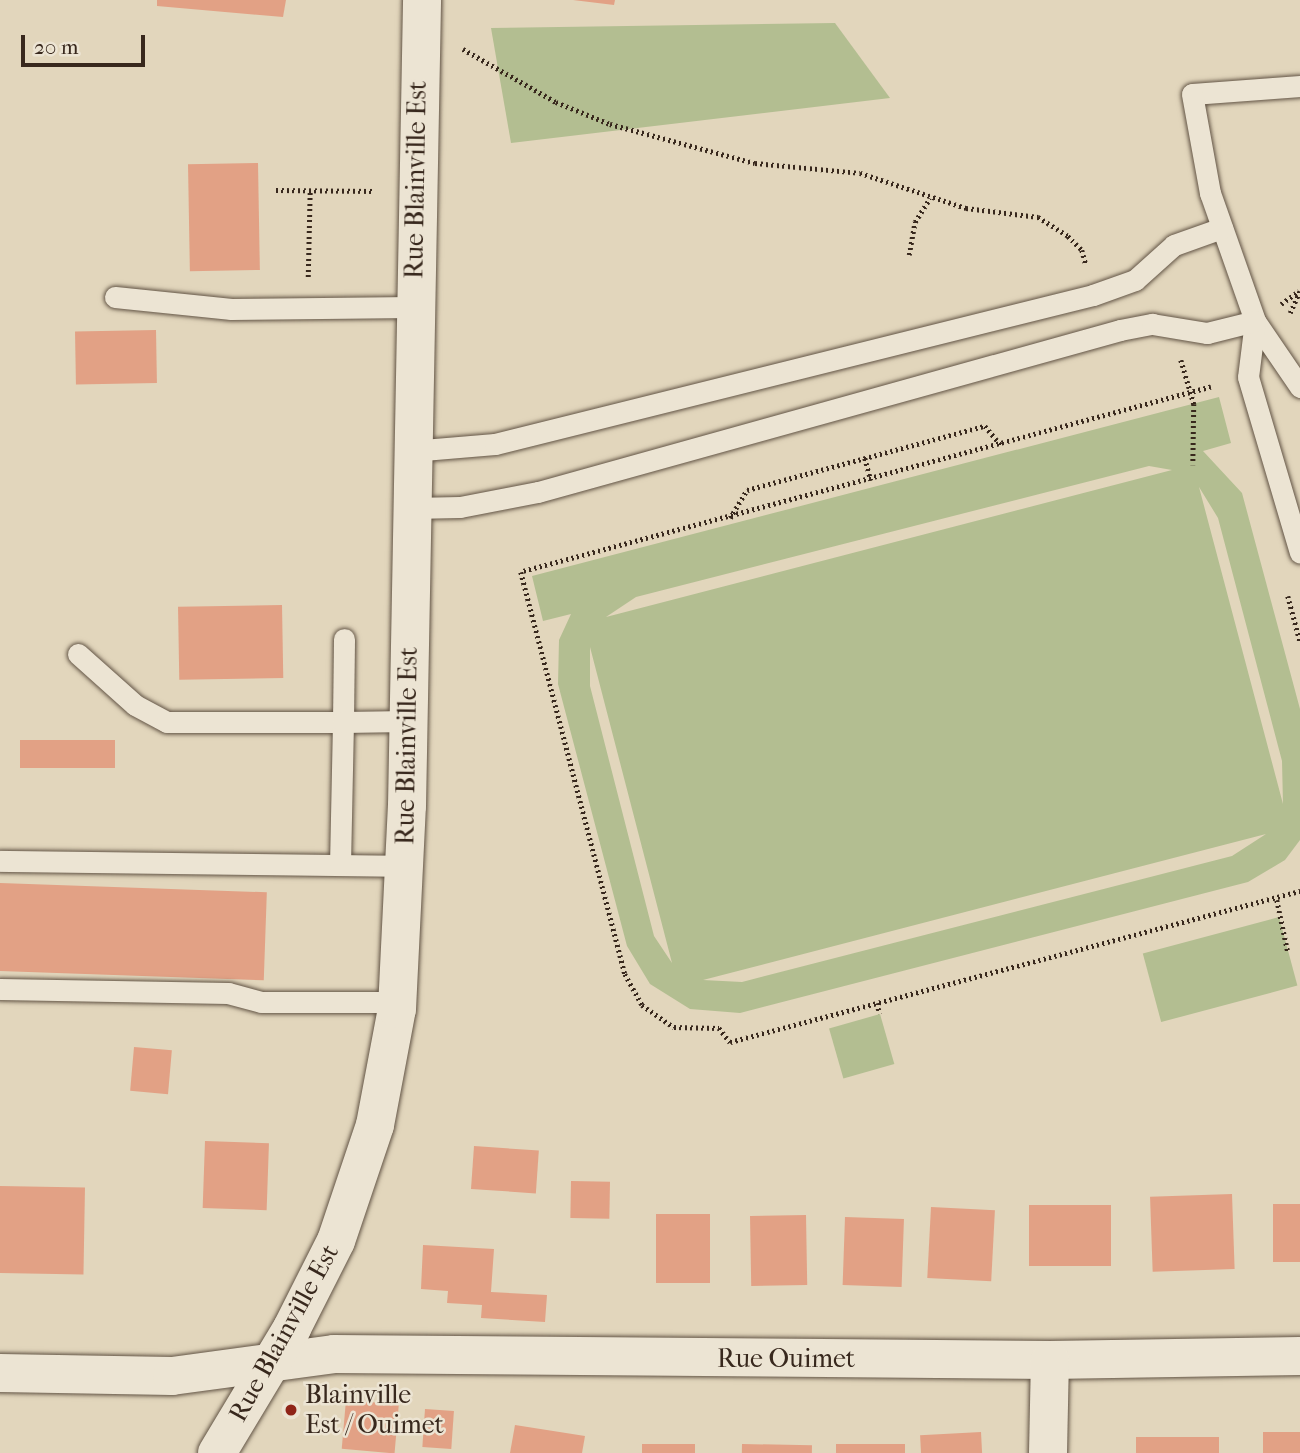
<!DOCTYPE html>
<style>
body{margin:0}
#map{position:relative;width:1300px;height:1453px;overflow:hidden;background:#e2d6bc;font-family:"IM FELL French Canon",serif}
div>[style]{position:absolute}
.green>*{inset:0;background:#b3be91;transform-origin:0 0}
.building>*{inset:0;background:#e2a185;transform-origin:0 0}
.path>*{height:4.5px;margin-top:-2.25px;transform-origin:0;background:repeating-linear-gradient(90deg,#38281d 0 2px,transparent 0 5.5px)}
.roads{filter:drop-shadow(0 0 2px #625445) drop-shadow(0 0 2px #625445)}
.lane>*{height:21px;margin:-10.5px;padding:0 10.5px;transform-origin:10.5px;border-radius:10.5px;background:#ece4d3}
.street>*{height:38px;margin:-19px;padding:0 19px;transform-origin:19px;border-radius:19px;background:#ece4d3}
.secondary>*{height:38px;margin:-19px;padding:0 19px;transform-origin:19px;border-radius:19px;background:#ece4d3}
.dots>*{width:19px;height:19px;translate:-50% -50%;box-sizing:border-box;border:4px solid #ece4d3;border-radius:50%}
span{translate:-50% -50%;white-space:nowrap;text-align:center;line-height:1.15;-webkit-text-stroke:5px #ece4d3;paint-order:stroke}
.street-label{font-size:26px;color:#38281d}
.poi-label{font-size:26px;color:#38281d}
.left{translate:0 -50%;text-align:left}
.scale{position:absolute;left:21px;top:35px;width:124px;height:32px;box-sizing:border-box;border:4px solid #38281d;border-top:0;padding-left:9px;font-size:21px;line-height:24px;white-space:nowrap;color:#38281d;-webkit-text-stroke:5px #ece4d3;paint-order:stroke}
</style>
<div id="map">
<div class="green">
<div style="clip-path:polygon(835px 23px,890px 98px,511px 143px,491px 28px)"></div>
<div style="clip-path:polygon(evenodd,1219px 397px,1231px 443px,1203px 451px,1242px 493px,1300px 709px,1300px 840px,1285px 860px,1248px 882px,740px 1013px,690px 1009px,650px 984px,627px 946px,558px 684px,559px 640px,571px 614px,543px 621px,532px 576px,1219px 397px,1149px 466px,1172px 470px,606px 617px,636px 597px,1149px 466px,1219px 397px,1199px 487px,1218px 518px,1282px 761px,1283px 804px,1199px 487px,1219px 397px,590px 647px,672px 963px,654px 936px,590px 686px,590px 647px,1219px 397px,1266px 834px,1232px 856px,742px 982px,703px 980px,1266px 834px)"></div>
<div style="left:1279px;top:917px;width:71px;height:141px;rotate:75deg"></div>
<div style="left:880px;top:1014px;width:52px;height:53px;rotate:74deg"></div>
</div>
<div class="building">
<div style="clip-path:polygon(157px 0,286px 0,283px 17px,157px 6px)"></div>
<div style="clip-path:polygon(573px 0,615px 0,614px 5px)"></div>
<div style="left:258px;top:163px;width:107px;height:70px;rotate:89deg"></div>
<div style="left:156px;top:330px;width:53px;height:81px;rotate:89deg"></div>
<div style="left:282px;top:605px;width:73px;height:104px;rotate:89deg"></div>
<div style="left:115px;top:740px;width:28px;height:95px;rotate:90deg"></div>
<div style="left:0;top:883px;width:267px;height:88px;rotate:2deg"></div>
<div style="left:134px;top:1047px;width:38px;height:44px;rotate:5deg"></div>
<div style="left:205px;top:1141px;width:64px;height:67px;rotate:2deg"></div>
<div style="left:474px;top:1146px;width:65px;height:43px;rotate:4deg"></div>
<div style="left:571px;top:1181px;width:39px;height:37px;rotate:1deg"></div>
<div style="left:0;top:1186px;width:85px;height:87px;rotate:1deg"></div>
<div style="left:1232px;top:1194px;width:75px;height:82px;rotate:88deg"></div>
<div style="left:1300px;top:1204px;width:58px;height:27px;rotate:90deg"></div>
<div style="left:1029px;top:1205px;width:82px;height:61px"></div>
<div style="left:931px;top:1207px;width:64px;height:71px;rotate:3deg"></div>
<div style="left:710px;top:1214px;width:69px;height:54px;rotate:90deg"></div>
<div style="left:806px;top:1215px;width:70px;height:56px;rotate:89deg"></div>
<div style="left:845px;top:1217px;width:59px;height:68px;rotate:2deg"></div>
<div style="clip-path:polygon(423px 1245px,494px 1249px,491px 1292px,547px 1295px,545px 1322px,481px 1318px,482px 1305px,447px 1303px,448px 1291px,421px 1289px)"></div>
<div style="left:346px;top:1400px;width:53px;height:49px;rotate:5deg"></div>
<div style="left:425px;top:1409px;width:29px;height:38px;rotate:4deg"></div>
<div style="clip-path:polygon(515px 1425px,585px 1436px,582px 1453px,510px 1453px)"></div>
<div style="left:981px;top:1432px;width:21px;height:61px;rotate:87deg"></div>
<div style="left:1263px;top:1432px;width:37px;height:21px"></div>
<div style="left:1136px;top:1437px;width:83px;height:16px"></div>
<div style="left:642px;top:1444px;width:53px;height:9px"></div>
<div style="left:742px;top:1444px;width:70px;height:9px;rotate:1deg"></div>
<div style="left:836px;top:1444px;width:69px;height:9px"></div>
</div>
<div class="path">
<div style="left:463px;top:49px;width:107px;rotate:29.7deg"></div>
<div style="left:556px;top:102px;width:58px;rotate:22.2deg"></div>
<div style="left:610px;top:124px;width:150px;rotate:15.1deg"></div>
<div style="left:755px;top:163px;width:105px;rotate:5.4deg"></div>
<div style="left:860px;top:173px;width:112px;rotate:18.3deg"></div>
<div style="left:966px;top:208px;width:73px;rotate:7.1deg"></div>
<div style="left:1038px;top:217px;width:36px;rotate:32deg"></div>
<div style="left:1068px;top:236px;width:20px;rotate:45deg"></div>
<div style="left:1082px;top:250px;width:16px;rotate:75deg"></div>
<div style="left:276px;top:190px;width:99px;rotate:0.6deg"></div>
<div style="left:909px;top:255px;width:34px;rotate:-80deg"></div>
<div style="left:915px;top:222px;width:28px;rotate:-58deg"></div>
<div style="left:308px;top:277px;width:86px;rotate:-88.7deg"></div>
<div style="left:1281px;top:304px;width:22px;rotate:-36deg"></div>
<div style="left:1290px;top:313px;width:24px;rotate:-66deg"></div>
<div style="left:1181px;top:360px;width:46px;rotate:73.5deg"></div>
<div style="left:1194px;top:404px;width:61px;rotate:90.9deg"></div>
<div style="left:1211px;top:387px;width:714px;rotate:164.99deg"></div>
<div style="left:521px;top:572px;width:415px;rotate:75.5deg"></div>
<div style="left:625px;top:974px;width:35px;rotate:61deg"></div>
<div style="left:642px;top:1005px;width:39px;rotate:35deg"></div>
<div style="left:674px;top:1027px;width:45px;rotate:1.3deg"></div>
<div style="left:719px;top:1028px;width:18px;rotate:52deg"></div>
<div style="left:730px;top:1042px;width:590px;rotate:-14.84deg"></div>
<div style="left:865px;top:458px;width:23px;rotate:75deg"></div>
<div style="left:730px;top:518px;width:33px;rotate:-59deg"></div>
<div style="left:747px;top:490px;width:246px;rotate:-15.1deg"></div>
<div style="left:985px;top:426px;width:25px;rotate:50deg"></div>
<div style="left:1288px;top:596px;width:47px;rotate:75.1deg"></div>
<div style="left:1277px;top:900px;width:53px;rotate:78.1deg"></div>
<div style="left:877px;top:1003px;width:11px;rotate:75deg"></div>
</div>
<div class="roads">
<div class="lane">
<div style="left:1300px;top:86px;width:108px;rotate:175.8deg"></div>
<div style="left:1192px;top:94px;width:101px;rotate:79.7deg"></div>
<div style="left:1210px;top:193px;width:136px;rotate:70.6deg"></div>
<div style="left:1255px;top:321px;width:80px;rotate:55.7deg"></div>
<div style="left:115px;top:297px;width:117px;rotate:5.9deg"></div>
<div style="left:231px;top:309px;width:182px;rotate:-0.6deg"></div>
<div style="left:1255px;top:321px;width:56px;rotate:97.1deg"></div>
<div style="left:1248px;top:377px;width:183px;rotate:73.5deg"></div>
<div style="left:411px;top:451px;width:84px;rotate:-4.8deg"></div>
<div style="left:495px;top:444px;width:616px;rotate:-13.99deg"></div>
<div style="left:1093px;top:295px;width:45px;rotate:-19.7deg"></div>
<div style="left:1135px;top:280px;width:52px;rotate:-41.9deg"></div>
<div style="left:1174px;top:245px;width:51px;rotate:-19.5deg"></div>
<div style="left:411px;top:508px;width:49px;rotate:-1.2deg"></div>
<div style="left:460px;top:507px;width:79px;rotate:-10.9deg"></div>
<div style="left:538px;top:492px;width:604px;rotate:-15.55deg"></div>
<div style="left:1120px;top:330px;width:33px;rotate:-11deg"></div>
<div style="left:1152px;top:324px;width:56px;rotate:9.3deg"></div>
<div style="left:1207px;top:333px;width:49px;rotate:-14deg"></div>
<div style="left:78px;top:654px;width:76px;rotate:41.8deg"></div>
<div style="left:135px;top:705px;width:36px;rotate:28deg"></div>
<div style="left:167px;top:722px;width:176px"></div>
<div style="left:343px;top:722px;width:83px;rotate:-89.3deg"></div>
<div style="left:0;top:861px;width:405px;rotate:0.7deg"></div>
<div style="left:340px;top:865px;width:143px;rotate:-88.8deg"></div>
<div style="left:343px;top:722px;width:65px;rotate:-0.9deg"></div>
<div style="left:0;top:989px;width:228px;rotate:1deg"></div>
<div style="left:228px;top:993px;width:34px;rotate:15deg"></div>
<div style="left:261px;top:1002px;width:136px"></div>
</div>
<div class="street">
<div style="left:0;top:1373px;width:172px;rotate:1deg"></div>
<div style="left:172px;top:1376px;width:163px;rotate:-7.7deg"></div>
<div style="left:334px;top:1354px;width:716px;rotate:0.48deg"></div>
<div style="left:1050px;top:1360px;width:250px;rotate:-0.9deg"></div>
<div style="left:1048px;top:1453px;width:93px;rotate:-88.8deg"></div>
</div>
<div class="secondary">
<div style="left:217px;top:1453px;width:146px;rotate:-59deg"></div>
<div style="left:292px;top:1328px;width:97px;rotate:-63.2deg"></div>
<div style="left:336px;top:1241px;width:122px;rotate:-71.4deg"></div>
<div style="left:375px;top:1125px;width:118px;rotate:-79.3deg"></div>
<div style="left:397px;top:1009px;width:203px;rotate:-87.2deg"></div>
<div style="left:407px;top:806px;width:806px;rotate:-88.93deg"></div>
</div>
</div>
<div class="dots">
<div style="left:291px;top:1410px;background:#8f2418"></div>
</div>
<div class="street-label">
<span style="left:416px;top:180px;rotate:-89deg">Rue Blainville Est</span>
<span style="left:407px;top:746px;rotate:-89deg">Rue Blainville Est</span>
<span style="left:284px;top:1333px;rotate:-61deg">Rue Blainville Est</span>
<span style="left:786px;top:1359px">Rue Ouimet</span>
</div>
<div class="poi-label">
<span class="left" style="left:305px;top:1410px">Blainville<br>Est / Ouimet</span>
</div>
<div class="scale">20 m</div>
</div>
